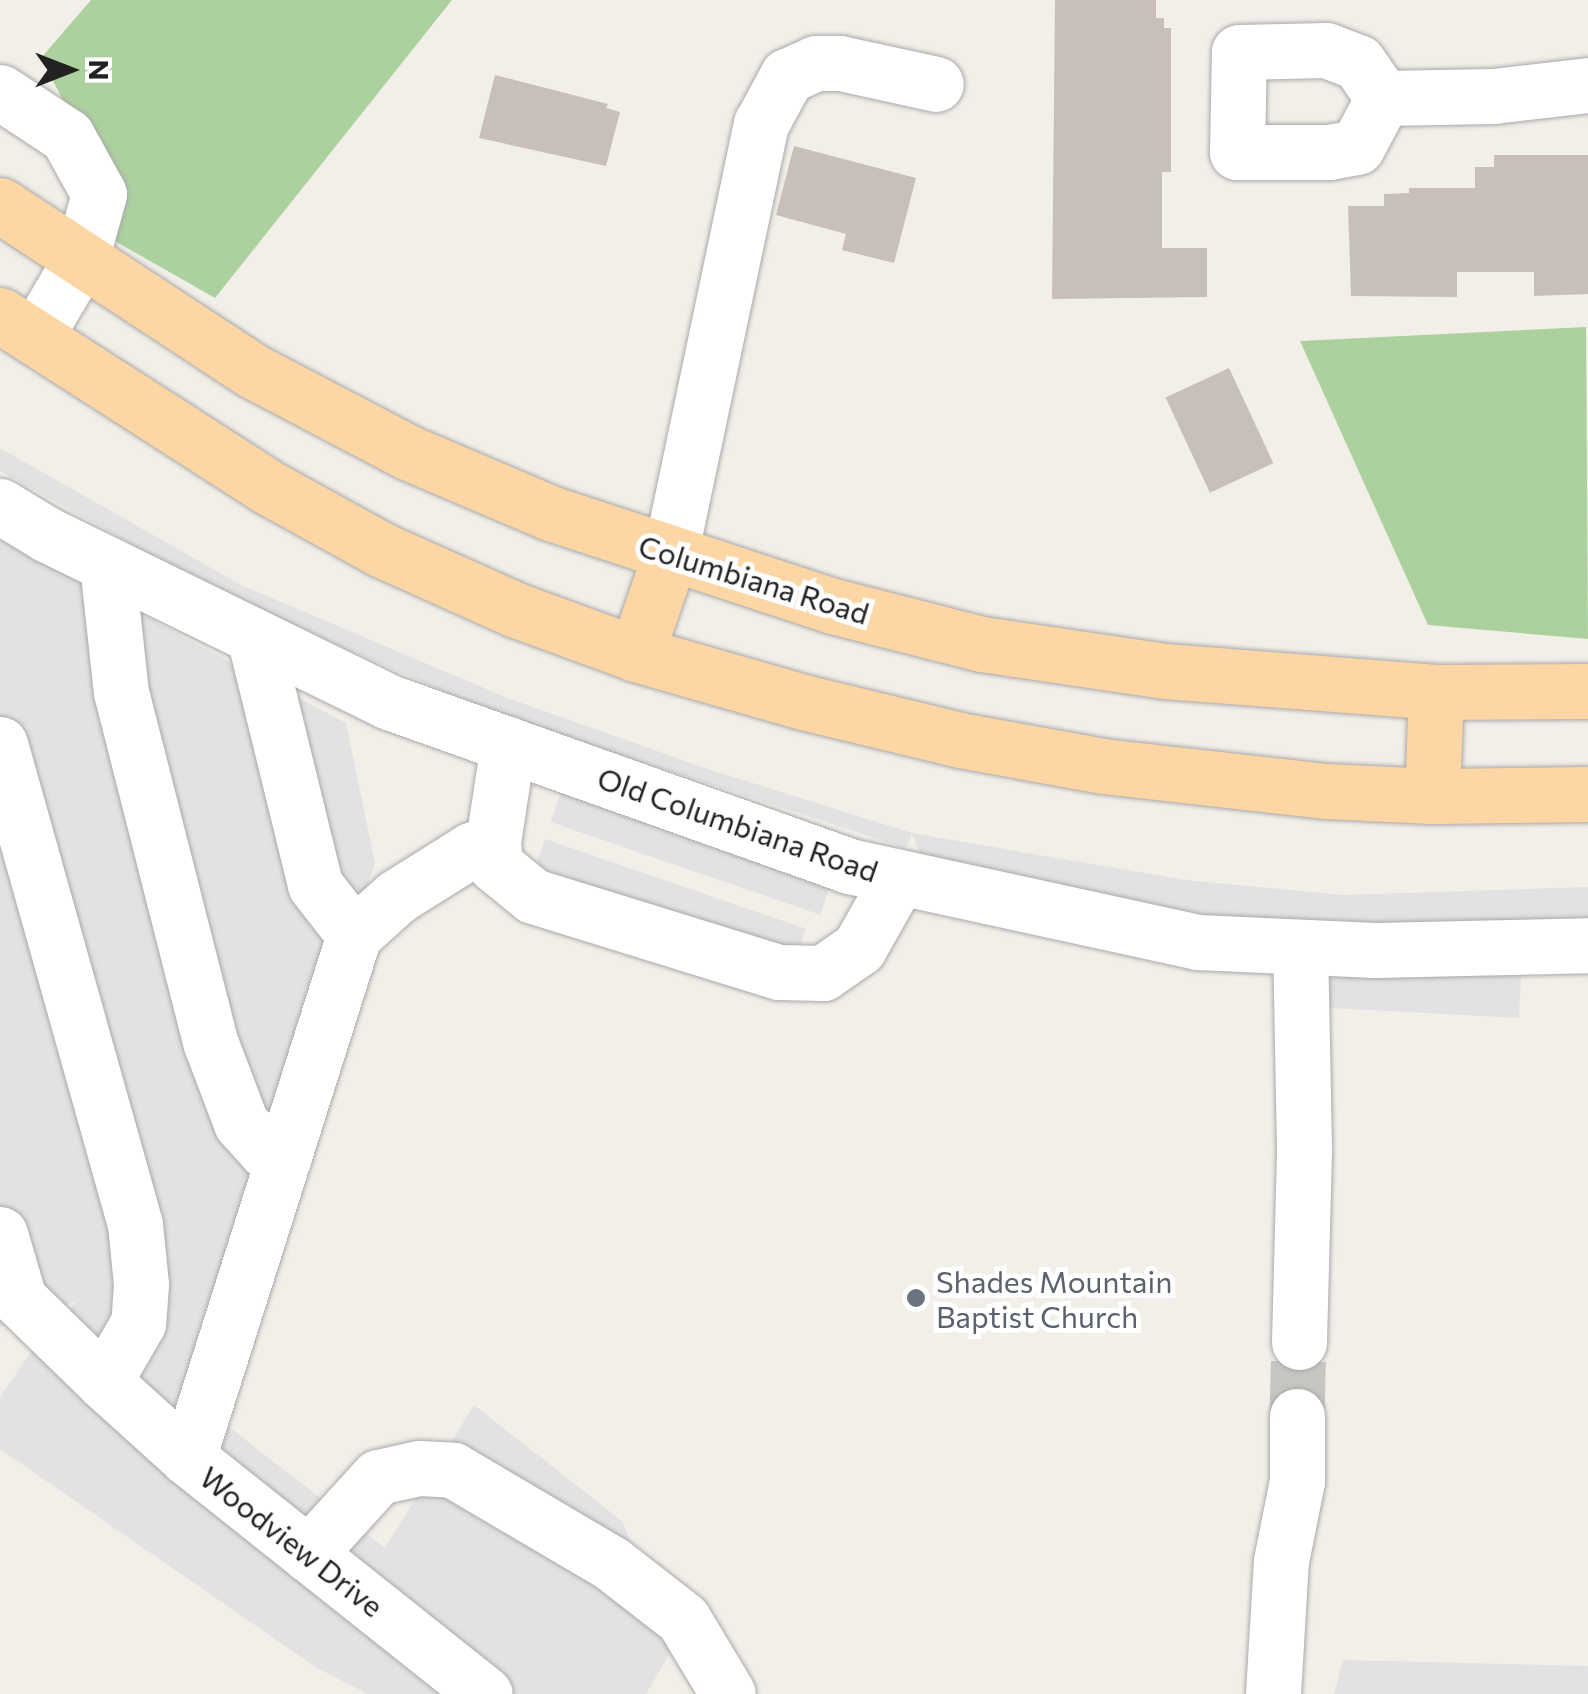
<!DOCTYPE html>
<style>
body{margin:0}
#map{position:relative;width:1588px;height:1694px;overflow:hidden;background:#f2efe9;font-family:Commissioner,sans-serif}
div>[style]{position:absolute}
.forest>*{inset:0;background:#add19e}
.parking>*{inset:0;background:#e2e2e2;transform-origin:0 0}
.building>*{inset:0;background:#c7bfb8;transform-origin:0 0}
.minor-tunnel>*{height:55px;margin-top:-27.5px;transform-origin:0;background:repeating-linear-gradient(90deg,#c8c6c1 0 55px,transparent 0 83px)}
.roads{filter:drop-shadow(0 0 2px #a9a9a9) drop-shadow(0 0 2px #a9a9a9)}
.minor>*{height:55px;margin:-27.5px;padding:0 27.5px;transform-origin:27.5px;border-radius:27.5px;background:#fff}
.major>*{height:55px;margin:-27.5px;padding:0 27.5px;transform-origin:27.5px;border-radius:27.5px;background:#fcd6a4}
.dots>*{width:28px;height:28px;translate:-50% -50%;box-sizing:border-box;border:5px solid #fff;border-radius:50%}
span{translate:-50% -50%;white-space:nowrap;text-align:center;line-height:1.15;-webkit-text-stroke:10px #fff;paint-order:stroke}
.street-label{font-size:30px;color:#222}
.worship-label{font-size:30px;color:#5b616d}
.left{translate:0 -50%;text-align:left}
.north{position:absolute;left:20px;top:20px;width:100px;height:100px;-webkit-text-stroke:8px #fff;paint-order:stroke;rotate:90deg;font-size:28px;font-weight:700;line-height:40px;text-align:center;color:#222}
.north::after{content:'';display:block;margin:auto;width:35px;height:45px;background:#222;clip-path:polygon(50% 0,100% 100%,50% 72%,0 100%)}
</style>
<div id="map">
<div class="forest">
<div style="clip-path:polygon(91px 0,452px 0,215px 298px,113px 240px,65px 104px,41px 58px)"></div>
<div style="clip-path:polygon(1586px 327px,1588px 639px,1428px 625px,1300px 341px)"></div>
</div>
<div class="parking">
<div style="clip-path:polygon(0 448px,241px 585px,510px 699px,711px 770px,912px 833px,1185px 880px,1343px 895px,1588px 887px,1588px 922px,1457px 927px,1206px 919px,925px 864px,912px 834px,906px 848px,503px 717px,233px 600px,0 471px)"></div>
<div style="clip-path:polygon(0 540px,346px 723px,375px 863px,190px 1397px,385px 1548px,474px 1405px,622px 1521px,674px 1646px,646px 1694px,368px 1694px,317px 1668px,0 1449px,0 1397px,38px 1342px,77px 1301px,0 1327px)"></div>
<div style="left:563px;top:786px;width:285px;height:38px;rotate:19deg"></div>
<div style="left:545px;top:839px;width:276px;height:45px;rotate:19deg"></div>
<div style="left:1521px;top:976px;width:42px;height:202px;rotate:93deg"></div>
<div style="clip-path:polygon(1343px 1660px,1588px 1666px,1588px 1694px,1334px 1694px)"></div>
</div>
<div class="building">
<div style="clip-path:polygon(1055px 0,1156px 0,1156px 18px,1164px 18px,1164px 28px,1171px 28px,1171px 172px,1162px 172px,1162px 248px,1207px 248px,1207px 297px,1052px 299px)"></div>
<div style="clip-path:polygon(495px 75px,608px 104px,606px 108px,620px 112px,606px 166px,479px 138px)"></div>
<div style="clip-path:polygon(794px 146px,916px 178px,894px 263px,842px 250px,846px 234px,776px 215px)"></div>
<div style="clip-path:polygon(1494px 155px,1588px 155px,1588px 294px,1534px 296px,1534px 272px,1457px 272px,1457px 297px,1351px 296px,1348px 206px,1384px 206px,1384px 194px,1409px 193px,1409px 188px,1475px 188px,1475px 167px,1494px 167px)"></div>
<div style="left:1229px;top:368px;width:105px;height:70px;rotate:65deg"></div>
</div>
<div class="minor-tunnel">
<div style="left:1297px;top:1416px;width:74px;rotate:-88.5deg"></div>
</div>
<div class="roads">
<div class="minor">
<div style="left:1326px;top:50px;width:34px;rotate:21deg"></div>
<div style="left:1358px;top:62px;width:44px;rotate:55.2deg"></div>
<div style="left:1383px;top:98px;width:55px;rotate:118deg"></div>
<div style="left:1357px;top:147px;width:28px;rotate:170deg"></div>
<div style="left:1329px;top:152px;width:92px;rotate:180deg"></div>
<div style="left:1237px;top:152px;width:100px;rotate:-88.9deg"></div>
<div style="left:1239px;top:52px;width:87px;rotate:-1.3deg"></div>
<div style="left:0;top:92px;width:80px;rotate:33.3deg"></div>
<div style="left:67px;top:136px;width:66px;rotate:61.1deg"></div>
<div style="left:99px;top:194px;width:67px;rotate:105.5deg"></div>
<div style="left:81px;top:259px;width:91px;rotate:120.5deg"></div>
<div style="left:1383px;top:98px;width:110px;rotate:-1deg"></div>
<div style="left:1493px;top:96px;width:96px;rotate:-6.6deg"></div>
<div style="left:0;top:506px;width:54px;rotate:31.3deg"></div>
<div style="left:46px;top:534px;width:382px;rotate:26.1deg"></div>
<div style="left:389px;top:702px;width:488px;rotate:19.6deg"></div>
<div style="left:849px;top:866px;width:356px;rotate:12.3deg"></div>
<div style="left:1197px;top:942px;width:178px;rotate:2.6deg"></div>
<div style="left:1375px;top:950px;width:213px;rotate:-1.3deg"></div>
<div style="left:670px;top:555px;width:441px;rotate:-78.1deg"></div>
<div style="left:761px;top:124px;width:55px;rotate:-61.6deg"></div>
<div style="left:787px;top:76px;width:32px;rotate:-24deg"></div>
<div style="left:816px;top:63px;width:24px"></div>
<div style="left:840px;top:63px;width:98px;rotate:12.3deg"></div>
<div style="left:107px;top:564px;width:129px;rotate:83.8deg"></div>
<div style="left:121px;top:692px;width:363px;rotate:75.7deg"></div>
<div style="left:211px;top:1044px;width:85px;rotate:69.2deg"></div>
<div style="left:241px;top:1123px;width:38px;rotate:48deg"></div>
<div style="left:266px;top:1151px;width:19px;rotate:21deg"></div>
<div style="left:254px;top:636px;width:256px;rotate:76.2deg"></div>
<div style="left:315px;top:885px;width:63px;rotate:52deg"></div>
<div style="left:354px;top:935px;width:57px;rotate:-42.1deg"></div>
<div style="left:396px;top:897px;width:89px;rotate:-32.1deg"></div>
<div style="left:471px;top:850px;width:23px;rotate:-20deg"></div>
<div style="left:0;top:744px;width:499px;rotate:74.3deg"></div>
<div style="left:135px;top:1224px;width:60px;rotate:84.3deg"></div>
<div style="left:141px;top:1284px;width:39px;rotate:94deg"></div>
<div style="left:138px;top:1323px;width:68px;rotate:120deg"></div>
<div style="left:508px;top:744px;width:99px;rotate:98.7deg"></div>
<div style="left:493px;top:842px;width:23px;rotate:85deg"></div>
<div style="left:495px;top:865px;width:49px;rotate:39.2deg"></div>
<div style="left:533px;top:896px;width:257px;rotate:17.2deg"></div>
<div style="left:779px;top:972px;width:44px;rotate:1.3deg"></div>
<div style="left:823px;top:973px;width:44px;rotate:-34.8deg"></div>
<div style="left:859px;top:948px;width:81px;rotate:-60.6deg"></div>
<div style="left:0;top:1234px;width:68px;rotate:73.7deg"></div>
<div style="left:19px;top:1299px;width:119px;rotate:44.3deg"></div>
<div style="left:104px;top:1382px;width:113px;rotate:42.1deg"></div>
<div style="left:188px;top:1458px;width:379px;rotate:38.5deg"></div>
<div style="left:1299px;top:1342px;width:193px;rotate:-88.5deg"></div>
<div style="left:1304px;top:1149px;width:202px;rotate:-91.1deg"></div>
<div style="left:188px;top:1458px;width:549px;rotate:-72.39deg"></div>
<div style="left:308px;top:1554px;width:104px;rotate:-47.7deg"></div>
<div style="left:378px;top:1477px;width:42px;rotate:-12.4deg"></div>
<div style="left:419px;top:1468px;width:34px;rotate:3deg"></div>
<div style="left:453px;top:1470px;width:183px;rotate:30.5deg"></div>
<div style="left:611px;top:1563px;width:91px;rotate:37.9deg"></div>
<div style="left:683px;top:1619px;width:87px;rotate:59deg"></div>
<div style="left:1273px;top:1694px;width:133px;rotate:-86.6deg"></div>
<div style="left:1281px;top:1561px;width:82px;rotate:-78.7deg"></div>
<div style="left:1297px;top:1481px;width:65px;rotate:-90deg"></div>
</div>
<div class="major">
<div style="left:0;top:205px;width:303px;rotate:33.3deg"></div>
<div style="left:253px;top:371px;width:174px;rotate:27.7deg"></div>
<div style="left:407px;top:452px;width:155px;rotate:23.1deg"></div>
<div style="left:550px;top:513px;width:294px;rotate:18.2deg"></div>
<div style="left:829px;top:605px;width:158px;rotate:14.3deg"></div>
<div style="left:982px;top:644px;width:185px;rotate:8.4deg"></div>
<div style="left:1165px;top:671px;width:272px;rotate:4.4deg"></div>
<div style="left:1436px;top:692px;width:152px;rotate:-0.4deg"></div>
<div style="left:0;top:315px;width:316px;rotate:32.7deg"></div>
<div style="left:266px;top:486px;width:132px;rotate:28.9deg"></div>
<div style="left:382px;top:550px;width:147px;rotate:24.1deg"></div>
<div style="left:516px;top:610px;width:128px;rotate:20.1deg"></div>
<div style="left:636px;top:654px;width:174px;rotate:16deg"></div>
<div style="left:803px;top:702px;width:162px;rotate:13.6deg"></div>
<div style="left:960px;top:740px;width:145px;rotate:10.3deg"></div>
<div style="left:1103px;top:766px;width:225px;rotate:6.4deg"></div>
<div style="left:1327px;top:791px;width:105px;rotate:2.7deg"></div>
<div style="left:1432px;top:796px;width:156px;rotate:-0.7deg"></div>
<div style="left:636px;top:654px;width:105px;rotate:-71deg"></div>
<div style="left:1432px;top:796px;width:104px;rotate:-87.8deg"></div>
</div>
</div>
<div class="dots">
<div style="left:916px;top:1298px;background:#6b7280"></div>
</div>
<div class="street-label">
<span style="left:754px;top:579px;rotate:17deg">Columbiana Road</span>
<span style="left:738px;top:824px;rotate:19deg">Old Columbiana Road</span>
<span style="left:292px;top:1541px;rotate:38deg">Woodview Drive</span>
</div>
<div class="worship-label">
<span class="left" style="left:936px;top:1298px">Shades Mountain<br>Baptist Church</span>
</div>
<div class="north">N</div>
</div>
